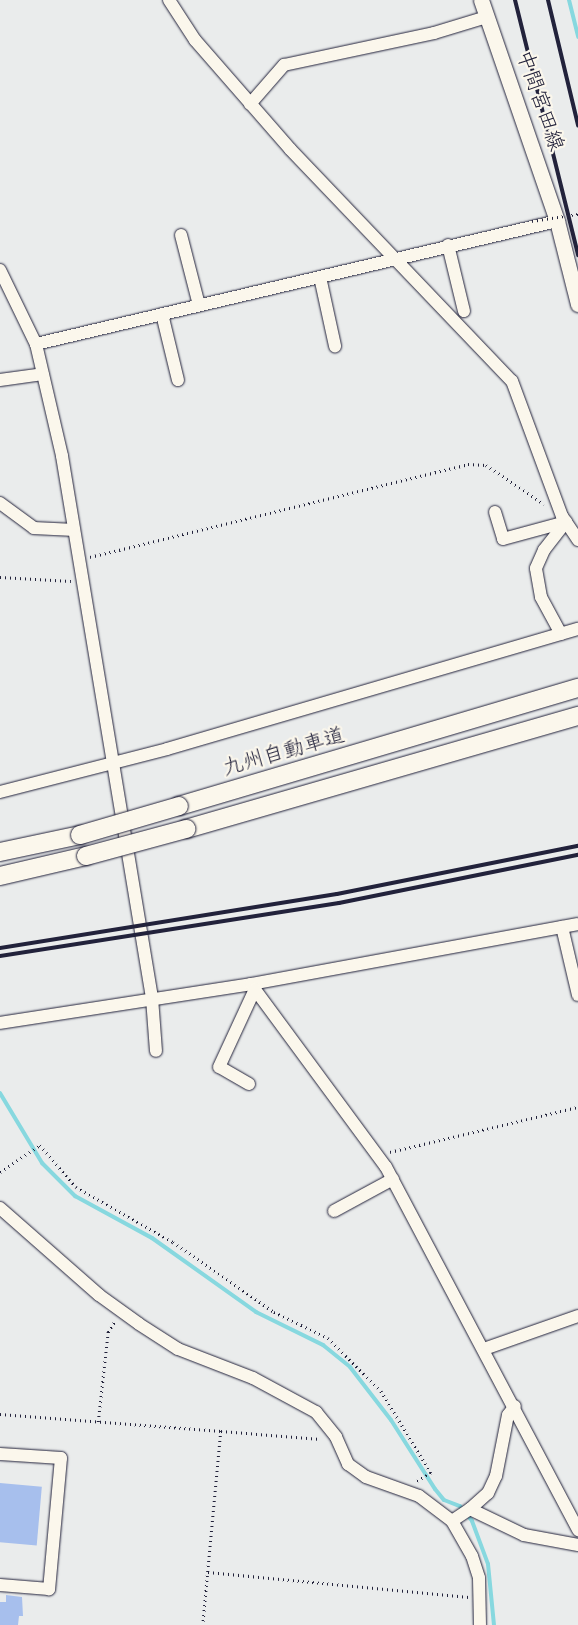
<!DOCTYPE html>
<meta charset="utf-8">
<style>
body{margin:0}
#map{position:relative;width:578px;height:1625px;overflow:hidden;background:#eaecec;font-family:"Indie Flower","Klee One",sans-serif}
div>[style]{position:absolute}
.stream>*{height:4px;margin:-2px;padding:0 2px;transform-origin:2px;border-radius:2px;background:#87d8df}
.building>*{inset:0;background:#a7bfed;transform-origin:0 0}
.path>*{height:2.5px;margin-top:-1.25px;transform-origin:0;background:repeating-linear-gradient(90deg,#22223b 0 1px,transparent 0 5px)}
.roads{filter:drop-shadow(0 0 1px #22223b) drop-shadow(0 0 1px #22223b)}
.minor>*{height:12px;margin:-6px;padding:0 6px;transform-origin:6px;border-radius:6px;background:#fbf7ec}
.major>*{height:15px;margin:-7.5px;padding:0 7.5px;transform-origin:7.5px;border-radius:7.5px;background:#fbf7ec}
.highway>*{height:18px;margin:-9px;padding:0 9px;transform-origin:9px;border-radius:9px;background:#fbf7ec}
.rail>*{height:4px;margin:-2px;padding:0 2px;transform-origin:2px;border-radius:2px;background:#22223b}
.path-bridge>*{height:2.5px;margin-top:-1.25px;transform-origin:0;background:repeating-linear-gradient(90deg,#22223b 0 1px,transparent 0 5px)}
.bridges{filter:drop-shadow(0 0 1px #22223b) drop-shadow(0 0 1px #22223b)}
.highway-bridge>*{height:18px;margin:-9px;padding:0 9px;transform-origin:9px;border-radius:9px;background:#fbf7ec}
span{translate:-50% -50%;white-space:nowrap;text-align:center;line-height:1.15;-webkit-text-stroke:4.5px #fbf7ec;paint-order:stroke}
.street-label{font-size:21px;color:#22223b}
</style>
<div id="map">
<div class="stream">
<div style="left:569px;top:0;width:38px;rotate:76deg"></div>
<div style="left:0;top:1093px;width:82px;rotate:59deg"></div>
<div style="left:42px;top:1163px;width:47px;rotate:45deg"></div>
<div style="left:75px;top:1196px;width:88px;rotate:28.6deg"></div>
<div style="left:152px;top:1238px;width:128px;rotate:35.4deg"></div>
<div style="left:256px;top:1312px;width:75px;rotate:26.2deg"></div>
<div style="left:323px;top:1345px;width:35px;rotate:39deg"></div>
<div style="left:350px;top:1367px;width:67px;rotate:52.3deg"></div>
<div style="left:391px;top:1420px;width:82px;rotate:57.5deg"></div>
<div style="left:435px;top:1489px;width:14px;rotate:51deg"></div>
<div style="left:444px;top:1500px;width:17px;rotate:21deg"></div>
<div style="left:460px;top:1506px;width:19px;rotate:51deg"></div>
<div style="left:472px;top:1521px;width:46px;rotate:69.6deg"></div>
<div style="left:488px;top:1564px;width:61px;rotate:84.4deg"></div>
</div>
<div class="building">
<div style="left:0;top:1483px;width:42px;height:59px;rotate:5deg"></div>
<div style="clip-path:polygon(6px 1595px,22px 1597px,23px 1616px,19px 1616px,18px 1625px,0 1625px,0 1602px,6px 1602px)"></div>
</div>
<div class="path">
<div style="left:90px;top:557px;width:389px;rotate:-13.8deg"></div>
<div style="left:468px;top:464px;width:18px;rotate:3deg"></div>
<div style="left:486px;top:465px;width:70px;rotate:33.9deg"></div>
<div style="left:0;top:577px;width:71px;rotate:3.2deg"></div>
<div style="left:390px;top:1152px;width:193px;rotate:-13.5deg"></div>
<div style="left:0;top:1172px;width:48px;rotate:-34deg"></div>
<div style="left:40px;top:1145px;width:55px;rotate:49.4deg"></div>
<div style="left:76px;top:1187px;width:112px;rotate:29.6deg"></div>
<div style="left:173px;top:1242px;width:123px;rotate:34.7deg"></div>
<div style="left:274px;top:1312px;width:60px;rotate:25.7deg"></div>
<div style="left:328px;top:1338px;width:75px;rotate:45deg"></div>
<div style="left:381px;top:1391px;width:96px;rotate:58.6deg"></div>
<div style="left:431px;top:1473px;width:17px;rotate:149deg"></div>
<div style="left:0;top:1414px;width:222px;rotate:4.4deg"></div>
<div style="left:221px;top:1431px;width:195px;rotate:95.3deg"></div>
<div style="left:98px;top:1422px;width:91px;rotate:-83.7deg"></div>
<div style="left:108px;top:1332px;width:13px;rotate:-58deg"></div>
<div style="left:221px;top:1431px;width:100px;rotate:4.6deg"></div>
<div style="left:208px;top:1572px;width:262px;rotate:5.5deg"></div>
</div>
<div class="roads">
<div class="minor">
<div style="left:169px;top:0;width:48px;rotate:57deg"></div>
<div style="left:195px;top:40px;width:145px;rotate:48.9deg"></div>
<div style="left:290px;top:149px;width:321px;rotate:46.3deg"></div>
<div style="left:512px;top:381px;width:144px;rotate:69.7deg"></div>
<div style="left:562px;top:516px;width:29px;rotate:56deg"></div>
<div style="left:250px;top:104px;width:52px;rotate:-48.9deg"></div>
<div style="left:284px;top:65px;width:153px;rotate:-12deg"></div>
<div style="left:434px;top:33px;width:55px;rotate:-16.8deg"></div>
<div style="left:181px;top:235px;width:72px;rotate:75.6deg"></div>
<div style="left:448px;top:245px;width:68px;rotate:76.4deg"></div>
<div style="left:0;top:270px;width:82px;rotate:64.1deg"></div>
<div style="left:36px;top:344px;width:115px;rotate:76.9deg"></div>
<div style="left:62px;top:456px;width:549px;rotate:80.57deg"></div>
<div style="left:152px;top:998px;width:53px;rotate:85.7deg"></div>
<div style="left:320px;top:277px;width:71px;rotate:77.7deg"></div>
<div style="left:162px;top:314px;width:68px;rotate:76.4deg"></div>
<div style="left:36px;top:344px;width:535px;rotate:-13.28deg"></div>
<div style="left:0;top:380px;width:43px;rotate:-7.9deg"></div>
<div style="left:0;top:503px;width:42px;rotate:36.3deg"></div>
<div style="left:34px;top:528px;width:40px;rotate:2.9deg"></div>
<div style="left:495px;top:512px;width:28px;rotate:73deg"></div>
<div style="left:503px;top:539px;width:65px;rotate:-15.1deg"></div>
<div style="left:561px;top:634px;width:42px;rotate:-118.4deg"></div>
<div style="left:541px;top:597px;width:29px;rotate:-100deg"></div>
<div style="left:536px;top:568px;width:20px;rotate:-66deg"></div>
<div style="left:544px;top:550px;width:36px;rotate:-52deg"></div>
<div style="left:0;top:792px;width:172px;rotate:-14.4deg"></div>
<div style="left:167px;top:749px;width:428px;rotate:-16.3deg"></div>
<div style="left:562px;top:927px;width:70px;rotate:76.8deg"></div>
<div style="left:251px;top:984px;width:227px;rotate:53.6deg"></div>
<div style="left:386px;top:1167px;width:411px;rotate:62.1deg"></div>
<div style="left:0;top:1023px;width:254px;rotate:-8.8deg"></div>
<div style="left:251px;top:984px;width:332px;rotate:-10.4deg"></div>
<div style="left:249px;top:1084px;width:34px;rotate:-150deg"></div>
<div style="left:219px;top:1067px;width:86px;rotate:-65.2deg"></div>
<div style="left:0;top:1208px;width:132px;rotate:41.3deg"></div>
<div style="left:99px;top:1295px;width:49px;rotate:35.9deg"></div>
<div style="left:139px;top:1324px;width:46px;rotate:32.7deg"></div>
<div style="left:178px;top:1349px;width:80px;rotate:21.1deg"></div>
<div style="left:253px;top:1378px;width:72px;rotate:28.4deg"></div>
<div style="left:316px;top:1412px;width:32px;rotate:51deg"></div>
<div style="left:336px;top:1437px;width:30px;rotate:66deg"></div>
<div style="left:348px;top:1464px;width:22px;rotate:36deg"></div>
<div style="left:366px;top:1477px;width:56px;rotate:19.7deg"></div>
<div style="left:419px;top:1496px;width:41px;rotate:37.1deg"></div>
<div style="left:452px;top:1521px;width:22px;rotate:-34deg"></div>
<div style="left:470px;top:1509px;width:60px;rotate:25.7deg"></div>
<div style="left:524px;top:1535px;width:55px;rotate:10.5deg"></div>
<div style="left:334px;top:1211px;width:67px;rotate:-28.5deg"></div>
<div style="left:484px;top:1349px;width:100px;rotate:-19.3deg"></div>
<div style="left:0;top:1454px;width:61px;rotate:3.8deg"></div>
<div style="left:61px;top:1458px;width:132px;rotate:95.2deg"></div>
<div style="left:49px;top:1589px;width:49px;rotate:-175.3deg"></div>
<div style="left:470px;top:1509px;width:24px;rotate:-42deg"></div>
<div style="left:488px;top:1493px;width:19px;rotate:-65deg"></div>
<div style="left:496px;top:1476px;width:62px;rotate:-78.9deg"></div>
<div style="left:508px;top:1415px;width:11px;rotate:-52deg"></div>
<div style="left:452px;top:1521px;width:40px;rotate:60.3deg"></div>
<div style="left:472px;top:1556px;width:23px;rotate:72deg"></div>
<div style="left:479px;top:1578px;width:47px;rotate:88.8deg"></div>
</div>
<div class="major">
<div style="left:481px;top:0;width:234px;rotate:71deg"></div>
<div style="left:557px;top:221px;width:86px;rotate:75.8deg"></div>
</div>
<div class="highway">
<div style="left:179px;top:806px;width:416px;rotate:-16.5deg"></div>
<div style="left:186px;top:829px;width:408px;rotate:-16.1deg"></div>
<div style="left:0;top:852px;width:82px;rotate:-12deg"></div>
<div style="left:0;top:876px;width:88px;rotate:-13.1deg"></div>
</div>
</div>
<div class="rail">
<div style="left:515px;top:0;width:263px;rotate:76.1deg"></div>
<div style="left:548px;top:0;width:129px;rotate:76.5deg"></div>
<div style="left:0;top:948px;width:341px;rotate:-9.1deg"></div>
<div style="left:337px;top:894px;width:246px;rotate:-11.3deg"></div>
<div style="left:0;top:956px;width:343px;rotate:-8.9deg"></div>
<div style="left:339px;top:903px;width:244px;rotate:-11.4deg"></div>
</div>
<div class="path-bridge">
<div style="left:532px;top:221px;width:47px;rotate:-8.7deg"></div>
</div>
<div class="bridges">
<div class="highway-bridge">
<div style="left:80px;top:835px;width:103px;rotate:-16.3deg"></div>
<div style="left:86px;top:856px;width:104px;rotate:-15.1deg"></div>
</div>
</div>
<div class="street-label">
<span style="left:539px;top:101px;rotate:71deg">中間宮田線</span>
<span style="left:284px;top:753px;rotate:-16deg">九州自動車道</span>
</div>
</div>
